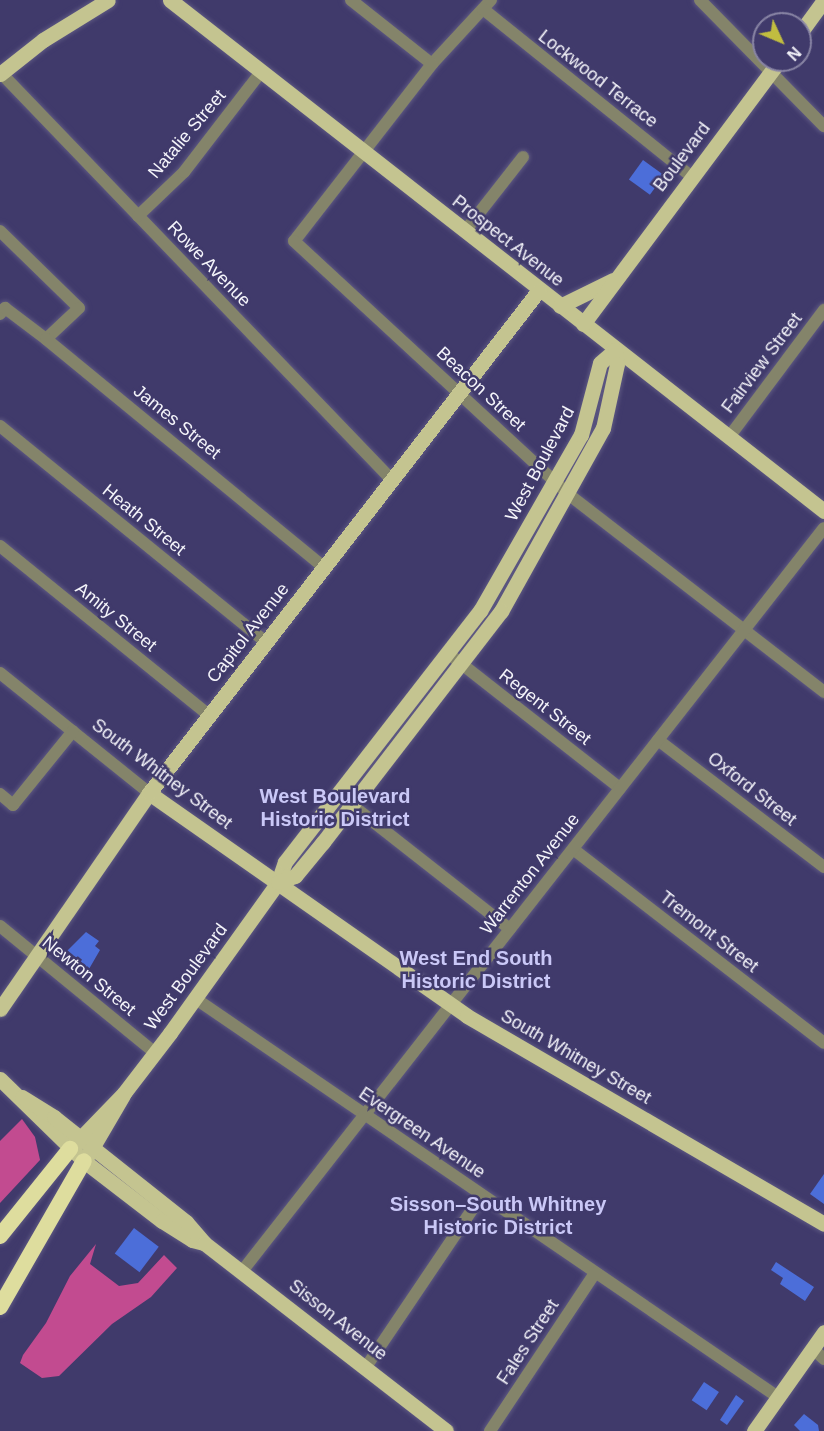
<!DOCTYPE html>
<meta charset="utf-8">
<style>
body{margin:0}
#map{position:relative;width:824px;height:1431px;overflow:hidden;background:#403a6b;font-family:Arial,sans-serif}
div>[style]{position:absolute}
.forest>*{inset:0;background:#c24b90}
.building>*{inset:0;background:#4c6ed9;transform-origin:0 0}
.roads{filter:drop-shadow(0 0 2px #5d5882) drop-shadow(0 0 2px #5d5882)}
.minor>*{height:12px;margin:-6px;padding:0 6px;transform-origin:6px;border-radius:6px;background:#84846a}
.major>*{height:15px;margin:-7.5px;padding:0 7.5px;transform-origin:7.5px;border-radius:7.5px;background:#c4c490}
.highway>*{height:16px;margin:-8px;padding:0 8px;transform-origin:8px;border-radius:8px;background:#dedd9e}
span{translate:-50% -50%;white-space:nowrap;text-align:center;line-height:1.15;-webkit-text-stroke:5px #403a6b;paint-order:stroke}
.street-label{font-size:18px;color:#f4f4fa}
.neighbourhood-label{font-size:20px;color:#cac8f7;font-weight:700}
.north{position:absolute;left:752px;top:12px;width:60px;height:60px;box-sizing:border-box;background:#403a6b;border:2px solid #8884a4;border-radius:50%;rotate:134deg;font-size:16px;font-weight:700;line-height:24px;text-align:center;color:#f4f4fa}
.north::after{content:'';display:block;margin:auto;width:21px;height:27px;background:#c1bd40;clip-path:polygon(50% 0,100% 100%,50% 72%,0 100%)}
</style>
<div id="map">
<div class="forest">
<div style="clip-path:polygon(22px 1119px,35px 1137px,40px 1160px,0 1203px,0 1141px)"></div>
<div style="clip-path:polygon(96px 1244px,90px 1264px,119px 1286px,138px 1283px,164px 1255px,177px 1268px,151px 1297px,112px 1324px,59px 1376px,42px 1378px,20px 1363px,23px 1355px,46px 1323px,70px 1276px)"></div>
</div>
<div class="building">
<div style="left:643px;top:160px;width:26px;height:24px;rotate:36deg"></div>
<div style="clip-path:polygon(86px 932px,99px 941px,95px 946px,100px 950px,89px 969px,66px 952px)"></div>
<div style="clip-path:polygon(824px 1174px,824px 1204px,810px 1194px)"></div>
<div style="left:134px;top:1228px;width:31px;height:32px;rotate:37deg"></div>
<div style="clip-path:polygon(776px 1262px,814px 1287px,805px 1301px,780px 1284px,783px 1278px,771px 1270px)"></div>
<div style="left:704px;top:1382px;width:18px;height:22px;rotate:34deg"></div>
<div style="clip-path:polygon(736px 1395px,744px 1401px,727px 1425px,720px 1420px)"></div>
<div style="clip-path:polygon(804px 1414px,818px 1425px,819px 1431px,800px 1431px,794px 1425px)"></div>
</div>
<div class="roads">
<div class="minor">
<div style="left:351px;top:0;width:103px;rotate:38.3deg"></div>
<div style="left:491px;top:0;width:87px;rotate:132.7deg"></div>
<div style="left:432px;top:64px;width:224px;rotate:127.9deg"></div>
<div style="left:294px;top:241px;width:373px;rotate:42.7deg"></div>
<div style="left:568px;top:494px;width:324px;rotate:37.7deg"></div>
<div style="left:700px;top:0;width:177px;rotate:45.5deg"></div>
<div style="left:483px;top:9px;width:268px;rotate:38.8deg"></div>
<div style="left:1px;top:73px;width:564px;rotate:46.15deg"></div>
<div style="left:138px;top:216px;width:64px;rotate:-43.7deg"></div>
<div style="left:184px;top:172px;width:126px;rotate:-52.4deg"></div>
<div style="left:0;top:231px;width:110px;rotate:44.3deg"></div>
<div style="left:79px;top:308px;width:45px;rotate:136.8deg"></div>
<div style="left:465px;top:231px;width:94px;rotate:-51.9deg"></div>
<div style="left:0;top:314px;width:8px;rotate:-50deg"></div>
<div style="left:5px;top:308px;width:51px;rotate:37.1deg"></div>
<div style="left:46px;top:339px;width:360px;rotate:39.4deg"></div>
<div style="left:0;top:426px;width:343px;rotate:39.1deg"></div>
<div style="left:729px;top:437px;width:159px;rotate:-53.2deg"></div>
<div style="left:0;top:546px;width:269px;rotate:39deg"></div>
<div style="left:454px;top:658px;width:211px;rotate:38.1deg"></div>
<div style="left:0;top:673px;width:191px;rotate:38.8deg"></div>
<div style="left:658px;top:740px;width:209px;rotate:37.4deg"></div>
<div style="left:0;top:794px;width:17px;rotate:40deg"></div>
<div style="left:13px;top:805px;width:95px;rotate:-51deg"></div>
<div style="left:339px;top:795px;width:217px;rotate:38.1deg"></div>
<div style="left:573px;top:849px;width:317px;rotate:37.7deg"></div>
<div style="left:0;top:926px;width:200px;rotate:39.3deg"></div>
<div style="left:196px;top:999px;width:705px;rotate:34.37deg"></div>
<div style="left:243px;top:1270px;width:942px;rotate:-51.94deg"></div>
<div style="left:813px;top:1349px;width:15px;rotate:42deg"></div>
<div style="left:366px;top:1367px;width:207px;rotate:-56deg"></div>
<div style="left:490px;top:1431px;width:190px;rotate:-56.4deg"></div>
</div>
<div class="major">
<div style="left:170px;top:0;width:830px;rotate:38deg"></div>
<div style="left:800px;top:33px;width:41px;rotate:-54deg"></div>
<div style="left:0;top:74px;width:55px;rotate:-38.3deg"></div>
<div style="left:43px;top:40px;width:76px;rotate:-31.6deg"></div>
<div style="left:560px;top:306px;width:59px;rotate:-26.1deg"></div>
<div style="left:583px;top:324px;width:329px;rotate:-53.3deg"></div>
<div style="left:149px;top:793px;width:388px;rotate:35deg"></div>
<div style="left:467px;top:1016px;width:413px;rotate:30.2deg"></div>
<div style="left:0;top:1009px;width:262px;rotate:-55.4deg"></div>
<div style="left:149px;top:793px;width:636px;rotate:-52.21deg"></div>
<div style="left:0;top:1079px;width:117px;rotate:44.3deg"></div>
<div style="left:84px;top:1161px;width:98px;rotate:37.6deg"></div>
<div style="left:162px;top:1221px;width:36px;rotate:32deg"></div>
<div style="left:192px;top:1240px;width:12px;rotate:14deg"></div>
<div style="left:22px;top:1097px;width:38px;rotate:32deg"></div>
<div style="left:54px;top:1117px;width:169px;rotate:38.5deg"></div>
<div style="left:186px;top:1222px;width:28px;rotate:49deg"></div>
<div style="left:204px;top:1243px;width:306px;rotate:37.8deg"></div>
<div style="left:70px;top:1149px;width:78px;rotate:-46deg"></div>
<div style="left:124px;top:1093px;width:76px;rotate:-52.5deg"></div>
<div style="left:170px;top:1033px;width:186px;rotate:-54.4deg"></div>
<div style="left:278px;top:882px;width:21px;rotate:-71deg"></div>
<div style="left:285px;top:862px;width:318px;rotate:-52.2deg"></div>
<div style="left:480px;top:611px;width:203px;rotate:-60.2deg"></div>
<div style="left:581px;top:435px;width:74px;rotate:-75.2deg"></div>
<div style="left:600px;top:363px;width:20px;rotate:-41deg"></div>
<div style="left:615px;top:350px;width:14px;rotate:82deg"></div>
<div style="left:617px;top:364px;width:66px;rotate:102.3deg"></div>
<div style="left:603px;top:428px;width:210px;rotate:119.1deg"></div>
<div style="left:501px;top:611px;width:292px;rotate:127.6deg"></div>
<div style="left:323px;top:842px;width:44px;rotate:129.5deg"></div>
<div style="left:295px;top:876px;width:18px;rotate:161deg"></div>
<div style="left:88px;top:1155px;width:69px;rotate:-59.7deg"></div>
<div style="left:754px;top:1431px;width:121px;rotate:-54.7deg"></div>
</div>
<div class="highway">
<div style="left:0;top:1236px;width:112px;rotate:-51.2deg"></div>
<div style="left:0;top:1307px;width:168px;rotate:-60.1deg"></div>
</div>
</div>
<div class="street-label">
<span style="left:598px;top:79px;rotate:38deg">Lockwood Terrace</span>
<span style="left:187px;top:134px;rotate:-50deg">Natalie Street</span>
<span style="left:682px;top:157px;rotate:-53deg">Boulevard</span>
<span style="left:508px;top:241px;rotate:38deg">Prospect Avenue</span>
<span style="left:209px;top:264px;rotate:46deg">Rowe Avenue</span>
<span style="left:762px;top:363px;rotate:-53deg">Fairview Street</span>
<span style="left:481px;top:389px;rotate:43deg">Beacon Street</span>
<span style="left:177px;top:422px;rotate:39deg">James Street</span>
<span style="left:540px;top:464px;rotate:-62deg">West Boulevard</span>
<span style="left:144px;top:520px;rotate:39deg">Heath Street</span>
<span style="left:116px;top:617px;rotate:39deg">Amity Street</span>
<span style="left:248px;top:633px;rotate:-52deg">Capitol Avenue</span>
<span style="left:545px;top:707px;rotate:38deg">Regent Street</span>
<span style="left:162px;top:774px;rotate:37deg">South Whitney Street</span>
<span style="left:752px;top:789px;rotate:38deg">Oxford Street</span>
<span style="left:530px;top:874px;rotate:-52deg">Warrenton Avenue</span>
<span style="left:709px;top:932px;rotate:38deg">Tremont Street</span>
<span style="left:89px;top:976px;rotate:39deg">Newton Street</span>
<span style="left:186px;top:977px;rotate:-54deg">West Boulevard</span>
<span style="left:576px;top:1057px;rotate:30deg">South Whitney Street</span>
<span style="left:422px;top:1133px;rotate:34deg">Evergreen Avenue</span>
<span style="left:338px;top:1320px;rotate:38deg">Sisson Avenue</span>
<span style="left:528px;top:1342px;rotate:-57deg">Fales Street</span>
</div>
<div class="neighbourhood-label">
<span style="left:335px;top:808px">West Boulevard<br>Historic District</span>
<span style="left:476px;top:970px">West End South<br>Historic District</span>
<span style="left:498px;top:1216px">Sisson–South Whitney<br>Historic District</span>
</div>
<div class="north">N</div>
</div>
